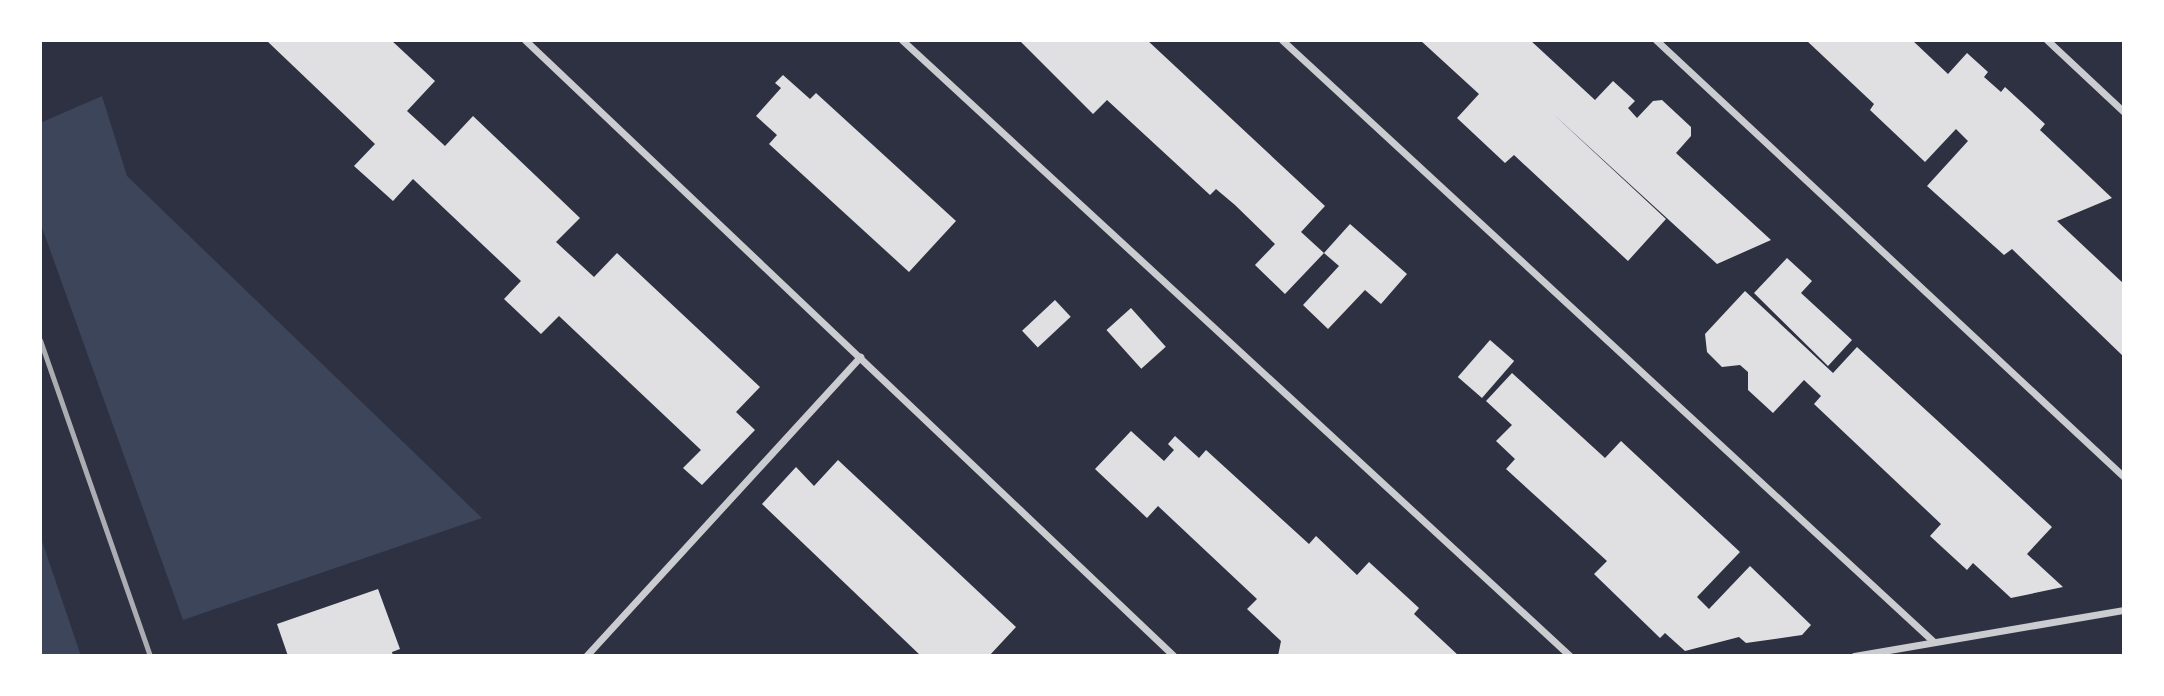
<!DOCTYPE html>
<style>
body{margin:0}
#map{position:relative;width:2164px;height:696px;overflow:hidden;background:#2d3142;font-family:Arial,sans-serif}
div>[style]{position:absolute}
.green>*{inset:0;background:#3c4559}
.building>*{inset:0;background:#e0e0e3;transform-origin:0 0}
.minor>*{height:7px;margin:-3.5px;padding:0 3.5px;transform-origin:3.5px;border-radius:3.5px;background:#caccd0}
.rail>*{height:5px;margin:-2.5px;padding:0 2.5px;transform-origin:2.5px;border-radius:2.5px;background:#abadb3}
span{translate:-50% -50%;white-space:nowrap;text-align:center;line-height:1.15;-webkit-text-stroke:5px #fff;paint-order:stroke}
.frame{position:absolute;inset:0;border:42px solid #fff;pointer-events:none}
</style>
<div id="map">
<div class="green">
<div style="clip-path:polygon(102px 96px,127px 176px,482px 518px,183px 620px,40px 222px,40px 123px)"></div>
<div style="clip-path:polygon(40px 535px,81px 656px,40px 656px)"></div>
</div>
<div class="building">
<div style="clip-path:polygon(266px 40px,391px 40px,435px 81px,407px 111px,445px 146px,473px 116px,580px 218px,556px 242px,594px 277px,617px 253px,760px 387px,736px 412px,755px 430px,702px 485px,683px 468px,701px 450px,559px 316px,541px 334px,504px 299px,521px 281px,413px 179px,393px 201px,354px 166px,375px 144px)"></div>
<div style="clip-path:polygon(1019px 40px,1147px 40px,1325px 206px,1301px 232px,1324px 253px,1285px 294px,1255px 265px,1275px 244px,1235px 205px,1216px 189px,1210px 195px,1107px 100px,1093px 114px)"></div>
<div style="clip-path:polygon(1420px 40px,1530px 40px,1595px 100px,1613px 81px,1635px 101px,1628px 108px,1637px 118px,1653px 101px,1662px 100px,1691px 127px,1691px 136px,1676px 153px,1771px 240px,1717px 264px,1551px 112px,1666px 219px,1628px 261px,1514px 155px,1505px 163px,1457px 118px,1479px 94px)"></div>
<div style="clip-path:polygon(1806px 40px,1912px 40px,1948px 74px,1967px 53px,1988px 72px,1984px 77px,2001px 92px,2005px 87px,2045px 124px,2040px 130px,2112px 198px,2057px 221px,2124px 284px,2124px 357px,2012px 249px,2004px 255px,1927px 186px,1968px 141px,1956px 129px,1925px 162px,1870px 110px,1874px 104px)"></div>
<div style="clip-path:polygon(783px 75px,810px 99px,816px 93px,956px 221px,909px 272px,769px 144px,777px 135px,756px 116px,781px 88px,775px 83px)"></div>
<div style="clip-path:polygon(1350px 224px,1407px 274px,1381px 304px,1365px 290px,1328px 329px,1303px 305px,1339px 266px,1324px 253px)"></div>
<div style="clip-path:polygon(1787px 258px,1812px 281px,1801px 293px,1852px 340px,1828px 366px,1754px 293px)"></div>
<div style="clip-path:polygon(1745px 291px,1833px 373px,1857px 347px,1940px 423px,2052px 527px,2027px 554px,2063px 587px,2011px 598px,1973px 563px,1967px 570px,1930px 536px,1941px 524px,1814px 404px,1821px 396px,1804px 380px,1773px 413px,1748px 390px,1748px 372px,1740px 365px,1722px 367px,1707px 352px,1705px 334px)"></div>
<div style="left:1055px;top:300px;width:23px;height:45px;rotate:47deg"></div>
<div style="left:1131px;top:308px;width:52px;height:33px;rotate:48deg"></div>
<div style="left:1490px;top:340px;width:32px;height:49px;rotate:41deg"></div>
<div style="clip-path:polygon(1512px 373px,1605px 458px,1621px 441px,1740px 552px,1697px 597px,1709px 609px,1750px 566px,1811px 625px,1802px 635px,1746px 643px,1739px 637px,1685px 651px,1665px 633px,1660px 638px,1594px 574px,1607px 561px,1506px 469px,1515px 459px,1496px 441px,1512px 425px,1486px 401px)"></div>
<div style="clip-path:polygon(1131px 431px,1164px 461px,1174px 450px,1168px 444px,1175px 436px,1199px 458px,1206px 450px,1309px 544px,1316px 536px,1357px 575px,1369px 562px,1419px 608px,1414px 614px,1459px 656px,1278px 656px,1281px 641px,1247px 609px,1257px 599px,1158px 506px,1147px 518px,1095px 469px)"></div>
<div style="clip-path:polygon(838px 460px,1016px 627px,989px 656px,921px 656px,762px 504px,796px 467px,814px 486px)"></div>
<div style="clip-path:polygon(378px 589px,400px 649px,392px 652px,393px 656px,288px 656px,277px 624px)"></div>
</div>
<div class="minor">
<div style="left:525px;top:40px;width:895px;rotate:43.51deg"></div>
<div style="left:902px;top:40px;width:909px;rotate:42.68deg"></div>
<div style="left:1282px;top:40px;width:887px;rotate:42.72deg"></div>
<div style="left:1656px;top:40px;width:640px;rotate:43.04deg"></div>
<div style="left:2047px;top:40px;width:105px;rotate:43.1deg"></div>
<div style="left:586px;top:656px;width:406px;rotate:-47.5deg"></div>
<div style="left:1854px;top:656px;width:274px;rotate:-9.7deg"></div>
</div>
<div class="rail">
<div style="left:40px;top:340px;width:335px;rotate:70.8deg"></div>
</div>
<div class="frame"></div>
</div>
